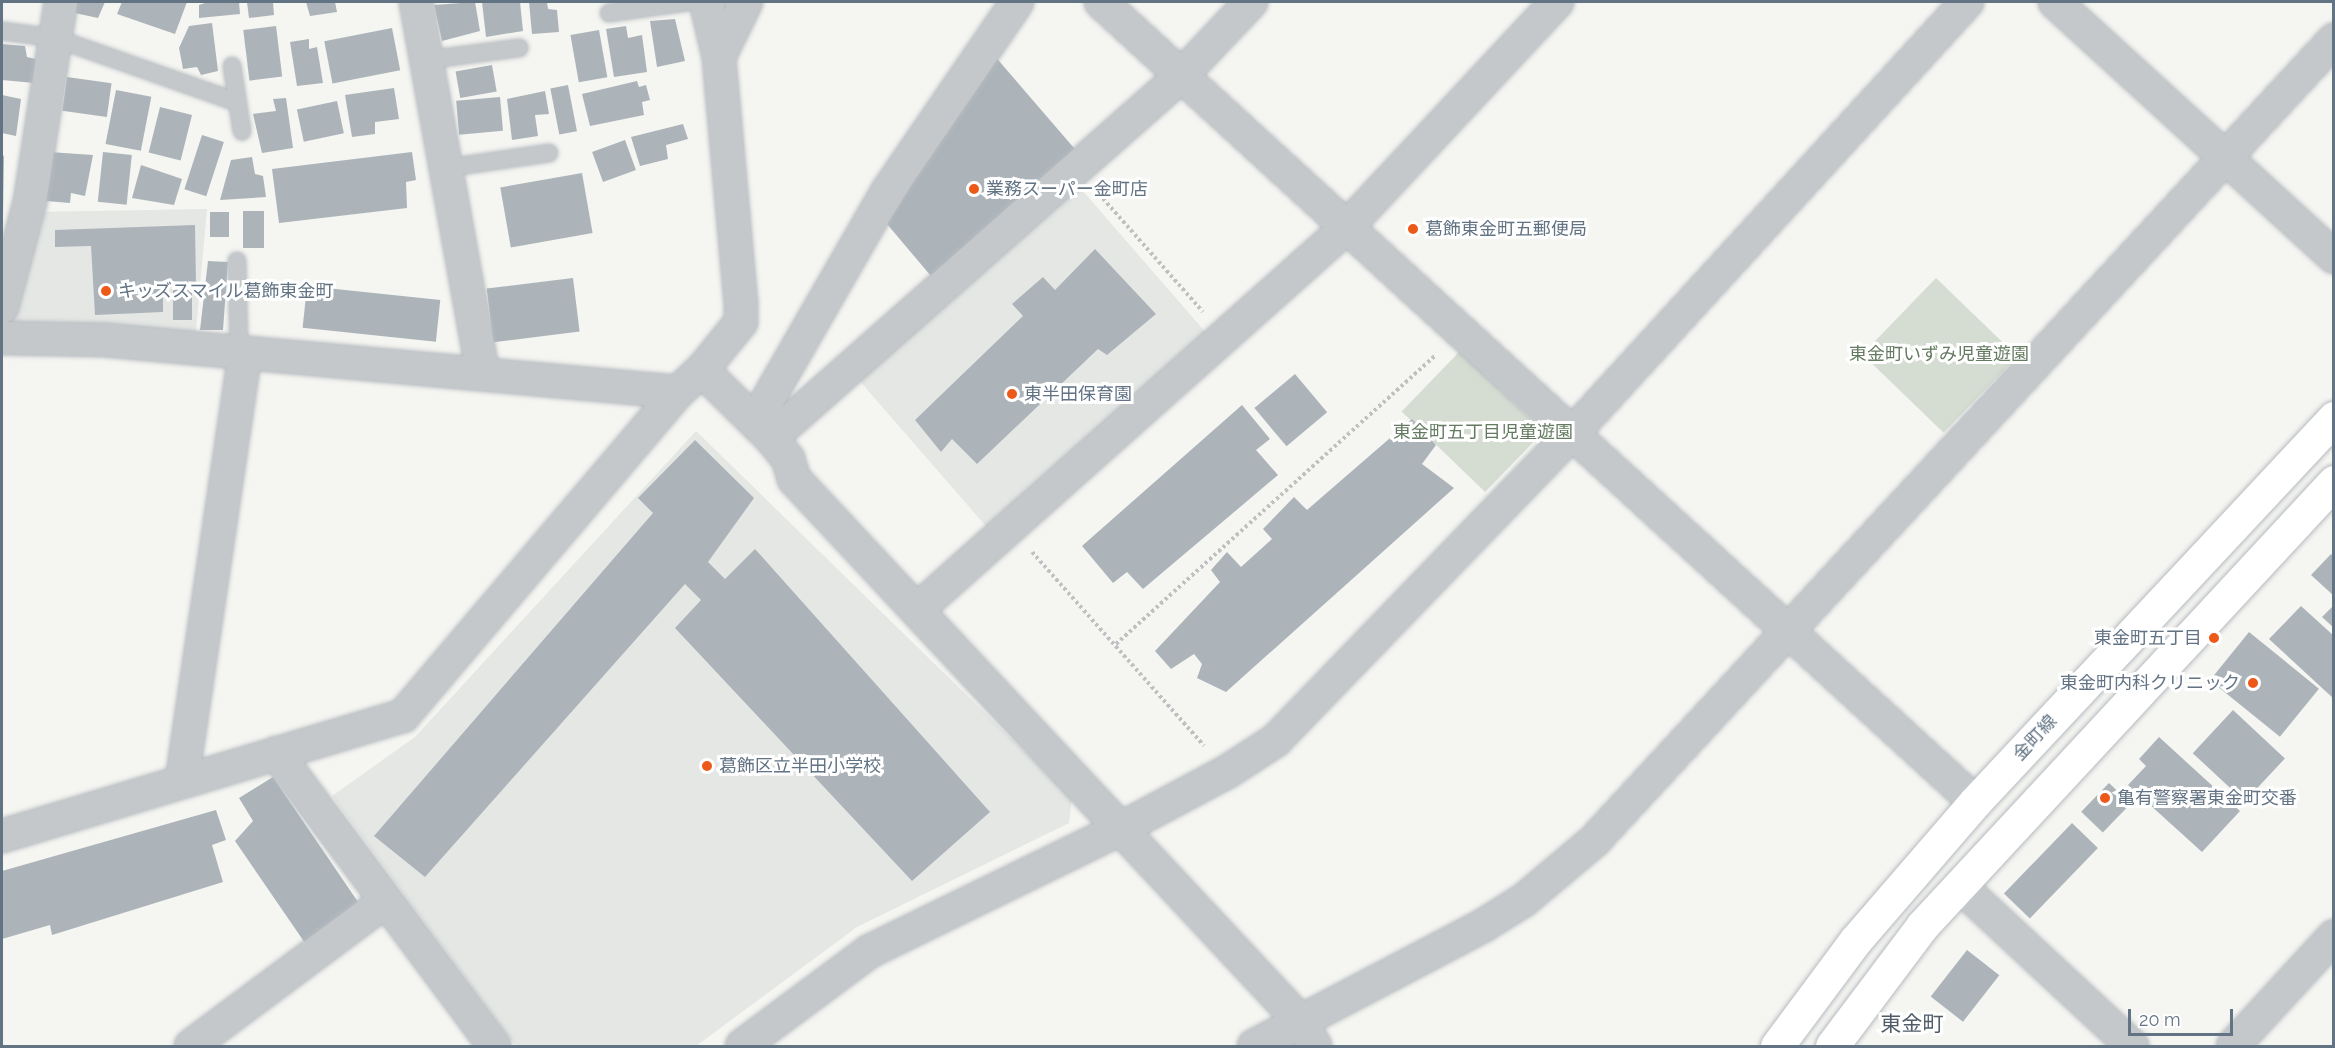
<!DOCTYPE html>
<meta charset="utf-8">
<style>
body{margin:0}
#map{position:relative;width:2335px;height:1048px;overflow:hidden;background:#f5f5f1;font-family:Raleway,"Noto Sans JP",sans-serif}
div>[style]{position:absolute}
.built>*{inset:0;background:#e5e7e4;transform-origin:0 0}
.green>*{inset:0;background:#d5ddd2;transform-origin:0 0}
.building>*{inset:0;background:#acb4ba;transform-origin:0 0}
.path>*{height:4px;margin-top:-2px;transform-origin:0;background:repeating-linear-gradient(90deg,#bec0c2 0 3px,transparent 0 6px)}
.roads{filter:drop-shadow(0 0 2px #b6bbc0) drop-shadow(0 0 2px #b6bbc0)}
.lane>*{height:16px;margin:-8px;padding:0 8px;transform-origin:8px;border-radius:8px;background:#c4c8cb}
.street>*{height:32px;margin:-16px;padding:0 16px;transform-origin:16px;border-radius:16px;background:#c4c8cb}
.secondary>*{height:33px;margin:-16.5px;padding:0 16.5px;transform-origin:16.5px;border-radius:16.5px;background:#fff}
.dots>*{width:16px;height:16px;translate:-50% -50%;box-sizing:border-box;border:3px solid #fff;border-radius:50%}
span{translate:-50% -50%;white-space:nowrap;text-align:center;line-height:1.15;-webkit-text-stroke:6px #fff;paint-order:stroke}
.poi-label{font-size:18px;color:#627384}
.left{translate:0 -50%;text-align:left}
.right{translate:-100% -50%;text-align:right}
.park-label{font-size:18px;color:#657b61}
.street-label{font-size:18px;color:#627384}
.quarter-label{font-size:21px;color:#515c69}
.frame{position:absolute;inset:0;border:3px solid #627384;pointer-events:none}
.scale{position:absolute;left:2128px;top:1009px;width:105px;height:27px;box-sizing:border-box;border:3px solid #627384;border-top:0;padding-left:8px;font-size:18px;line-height:21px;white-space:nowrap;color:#627384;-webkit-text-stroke:4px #fff;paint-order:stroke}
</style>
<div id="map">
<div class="built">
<div style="left:1075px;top:182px;width:205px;height:293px;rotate:49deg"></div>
<div style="clip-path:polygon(207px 209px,195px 340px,2px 331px,33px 212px)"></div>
<div style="clip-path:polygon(696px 431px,1072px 798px,1069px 823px,857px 927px,696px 1046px,516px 1046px,332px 796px,415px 737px)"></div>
</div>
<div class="green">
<div style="left:1936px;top:278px;width:113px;height:106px;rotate:44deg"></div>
<div style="left:1460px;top:351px;width:116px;height:84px;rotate:44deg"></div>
</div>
<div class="building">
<div style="clip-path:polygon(75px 2px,105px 2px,98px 18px,70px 12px)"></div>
<div style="clip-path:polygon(122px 2px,187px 2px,175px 34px,117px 14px)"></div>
<div style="clip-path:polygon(208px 2px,239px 2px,240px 14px,199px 18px,199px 5px)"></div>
<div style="clip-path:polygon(247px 2px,273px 2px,274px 15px,249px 18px)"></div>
<div style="clip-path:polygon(306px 2px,335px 2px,337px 12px,310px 16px)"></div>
<div style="clip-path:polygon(475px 2px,480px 31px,442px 41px,434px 5px)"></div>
<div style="clip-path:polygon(482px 2px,520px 2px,523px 31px,486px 37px)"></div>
<div style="clip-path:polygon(529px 2px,547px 2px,548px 9px,557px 10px,559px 32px,532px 34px)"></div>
<div style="clip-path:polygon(675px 19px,685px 61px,657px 67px,650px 21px)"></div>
<div style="clip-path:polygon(212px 23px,218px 71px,201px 75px,197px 67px,183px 69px,179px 48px,189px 26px)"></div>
<div style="left:276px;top:26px;width:51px;height:33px;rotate:83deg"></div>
<div style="clip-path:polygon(626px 26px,628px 38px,642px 35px,647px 72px,614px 77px,606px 29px)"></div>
<div style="left:392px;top:28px;width:43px;height:69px;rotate:79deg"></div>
<div style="left:599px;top:30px;width:48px;height:29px;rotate:80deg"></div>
<div style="clip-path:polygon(309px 39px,309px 49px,317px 47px,323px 83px,297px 86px,290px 42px)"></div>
<div style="clip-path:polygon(2px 44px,25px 46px,27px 57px,36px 59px,34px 83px,2px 80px)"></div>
<div style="clip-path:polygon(993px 54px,1080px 155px,936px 282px,887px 224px)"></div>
<div style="left:492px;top:65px;width:27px;height:37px;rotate:80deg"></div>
<div style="left:67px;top:77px;width:45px;height:34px;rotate:8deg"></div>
<div style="clip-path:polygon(637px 81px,639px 87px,646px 85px,650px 100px,642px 102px,644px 115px,590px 126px,582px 94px)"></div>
<div style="left:568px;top:85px;width:47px;height:18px;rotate:79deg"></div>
<div style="clip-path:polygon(394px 88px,399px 119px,375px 122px,375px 134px,352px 137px,345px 95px)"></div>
<div style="left:116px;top:90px;width:36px;height:55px;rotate:11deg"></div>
<div style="clip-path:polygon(545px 91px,549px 114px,535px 115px,538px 136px,512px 140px,507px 99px)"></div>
<div style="clip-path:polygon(2px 95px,21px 99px,16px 136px,2px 133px)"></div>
<div style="left:500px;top:97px;width:34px;height:44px;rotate:85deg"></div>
<div style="clip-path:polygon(286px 98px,293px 148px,262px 153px,253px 114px,276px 111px,273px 99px)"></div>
<div style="left:337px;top:101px;width:33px;height:41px;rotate:78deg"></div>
<div style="left:160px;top:107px;width:33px;height:47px;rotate:14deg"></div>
<div style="clip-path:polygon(683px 124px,688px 139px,666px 145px,668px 159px,640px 166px,631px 137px)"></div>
<div style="left:202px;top:135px;width:23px;height:57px;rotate:18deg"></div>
<div style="left:625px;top:140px;width:32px;height:35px;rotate:70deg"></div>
<div style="clip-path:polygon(49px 152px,93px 155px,85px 196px,71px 193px,70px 203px,46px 201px)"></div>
<div style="left:103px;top:152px;width:29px;height:50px;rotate:6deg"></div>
<div style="clip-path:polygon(412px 152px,416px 180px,406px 182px,407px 208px,279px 223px,272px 169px)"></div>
<div style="clip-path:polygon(2px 155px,4px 156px,3px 218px,2px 218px)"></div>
<div style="clip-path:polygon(252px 157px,255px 174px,263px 176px,266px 197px,220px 200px,231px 160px)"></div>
<div style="clip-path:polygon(141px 165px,182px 179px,174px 205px,132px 198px)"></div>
<div style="left:582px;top:173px;width:61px;height:83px;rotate:80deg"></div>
<div style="left:243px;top:211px;width:21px;height:37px"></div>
<div style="left:210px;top:212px;width:19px;height:25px"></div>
<div style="clip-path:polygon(195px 225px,196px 285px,163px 286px,163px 312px,95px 315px,91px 246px,55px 247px,55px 230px)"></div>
<div style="clip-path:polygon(1095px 249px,1156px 314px,1107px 355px,1098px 349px,977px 464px,952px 439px,941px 452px,915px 420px,1023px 316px,1012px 304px,1043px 277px,1055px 290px)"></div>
<div style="clip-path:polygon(208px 261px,228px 262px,223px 330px,200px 330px)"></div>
<div style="left:573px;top:278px;width:54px;height:87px;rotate:83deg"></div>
<div style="left:307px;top:286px;width:134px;height:42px;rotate:6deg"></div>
<div style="left:173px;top:290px;width:19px;height:30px"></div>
<div style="left:1295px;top:374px;width:50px;height:53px;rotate:50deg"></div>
<div style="clip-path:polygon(1242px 405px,1270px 439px,1256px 450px,1278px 475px,1143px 589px,1127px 572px,1113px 583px,1082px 546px)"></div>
<div style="clip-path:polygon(1412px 419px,1436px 445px,1422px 464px,1454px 488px,1226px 692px,1197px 678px,1202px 664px,1194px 654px,1171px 669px,1155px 651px,1220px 582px,1211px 570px,1227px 552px,1241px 567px,1272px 539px,1263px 529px,1294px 497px,1307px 510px)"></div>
<div style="clip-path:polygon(695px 440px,754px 498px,708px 562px,725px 579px,755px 549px,990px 812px,912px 881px,675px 628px,701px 600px,685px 584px,425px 877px,374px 836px,653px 513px,638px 498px)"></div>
<div style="clip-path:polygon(2331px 554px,2334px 557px,2334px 596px,2311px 575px)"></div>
<div style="clip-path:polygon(2334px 605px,2334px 628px,2322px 617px)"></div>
<div style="clip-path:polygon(2301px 606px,2334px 636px,2334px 699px,2269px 639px)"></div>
<div style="left:2249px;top:632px;width:90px;height:62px;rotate:39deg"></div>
<div style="left:2233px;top:710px;width:71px;height:59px;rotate:43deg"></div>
<div style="clip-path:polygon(2159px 737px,2240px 811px,2202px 852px,2128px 785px,2146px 766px,2139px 759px)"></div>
<div style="clip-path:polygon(273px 777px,358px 902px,305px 943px,235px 841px,253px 821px,239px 798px)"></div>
<div style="left:2109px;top:783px;width:30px;height:40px;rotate:44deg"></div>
<div style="clip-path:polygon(216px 810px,226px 840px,212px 845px,223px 882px,52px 935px,50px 925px,2px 939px,2px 871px)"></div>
<div style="left:2072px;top:823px;width:36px;height:98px;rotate:44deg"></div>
<div style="left:1967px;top:950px;width:41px;height:59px;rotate:38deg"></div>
</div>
<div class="path">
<div style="left:1099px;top:194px;width:157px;rotate:48.6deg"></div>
<div style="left:1032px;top:552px;width:259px;rotate:48.4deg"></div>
<div style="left:1116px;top:644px;width:431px;rotate:-42.1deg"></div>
</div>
<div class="roads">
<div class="lane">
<div style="left:609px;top:13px;width:79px;rotate:-8deg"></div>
<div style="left:2px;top:31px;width:53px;rotate:7.5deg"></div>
<div style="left:55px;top:38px;width:193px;rotate:19.4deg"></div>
<div style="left:426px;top:60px;width:94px;rotate:-7.4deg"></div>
<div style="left:232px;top:66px;width:66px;rotate:81.3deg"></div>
<div style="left:446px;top:168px;width:104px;rotate:-8.3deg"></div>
<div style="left:237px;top:261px;width:91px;rotate:88.7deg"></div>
</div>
<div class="street">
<div style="left:416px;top:2px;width:377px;rotate:79.8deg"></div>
<div style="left:1101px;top:2px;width:1185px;rotate:42.47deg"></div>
<div style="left:2055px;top:2px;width:378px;rotate:42.4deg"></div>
<div style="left:719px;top:57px;width:61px;rotate:-63.9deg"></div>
<div style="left:2px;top:307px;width:109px;rotate:-75.1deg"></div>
<div style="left:30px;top:202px;width:202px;rotate:-81.2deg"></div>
<div style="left:2px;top:338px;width:102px;rotate:1.1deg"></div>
<div style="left:104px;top:340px;width:576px;rotate:5.18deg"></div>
<div style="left:702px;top:370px;width:97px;rotate:44.6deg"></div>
<div style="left:771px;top:438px;width:547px;rotate:-41.44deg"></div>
<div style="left:1181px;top:76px;width:102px;rotate:-46.6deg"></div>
<div style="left:756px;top:420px;width:263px;rotate:-60.1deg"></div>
<div style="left:887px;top:192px;width:230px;rotate:-55.6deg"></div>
<div style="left:771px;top:438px;width:27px;rotate:51deg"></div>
<div style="left:788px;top:459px;width:21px;rotate:73deg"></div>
<div style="left:794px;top:479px;width:743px;rotate:46.96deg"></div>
<div style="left:1301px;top:1022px;width:28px;rotate:60deg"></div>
<div style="left:917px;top:610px;width:576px;rotate:-41.69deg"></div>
<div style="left:1347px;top:227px;width:308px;rotate:-47deg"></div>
<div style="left:276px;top:753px;width:365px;rotate:53.3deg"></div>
<div style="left:182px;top:780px;width:432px;rotate:-81.6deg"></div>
<div style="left:2px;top:836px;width:419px;rotate:-16.7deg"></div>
<div style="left:403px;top:716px;width:425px;rotate:-49.7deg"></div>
<div style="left:678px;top:392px;width:33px;rotate:-43deg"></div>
<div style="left:702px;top:370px;width:62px;rotate:-50.9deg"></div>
<div style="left:741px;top:322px;width:18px;rotate:-90deg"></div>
<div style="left:741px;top:304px;width:248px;rotate:-95.1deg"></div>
<div style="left:719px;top:57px;width:57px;rotate:-103.3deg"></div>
<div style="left:1960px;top:886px;width:235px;rotate:42.9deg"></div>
<div style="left:191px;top:1046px;width:241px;rotate:-36.7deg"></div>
<div style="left:742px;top:1046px;width:159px;rotate:-36.6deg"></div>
<div style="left:870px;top:951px;width:280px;rotate:-26deg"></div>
<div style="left:1122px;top:828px;width:119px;rotate:-28.1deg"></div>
<div style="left:1227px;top:772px;width:59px;rotate:-33.1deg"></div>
<div style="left:1276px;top:740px;width:424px;rotate:-46deg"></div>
<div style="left:1571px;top:435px;width:587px;rotate:-47.56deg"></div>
<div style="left:1254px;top:1046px;width:260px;rotate:-27.7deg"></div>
<div style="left:1484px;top:925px;width:47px;rotate:-32deg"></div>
<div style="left:1524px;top:900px;width:92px;rotate:-40.1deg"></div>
<div style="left:1594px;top:841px;width:1091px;rotate:-47.27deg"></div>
<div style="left:2233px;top:1046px;width:149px;rotate:-47.4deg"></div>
</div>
<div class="secondary">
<div style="left:1777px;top:1046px;width:131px;rotate:-53.4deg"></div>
<div style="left:1855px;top:941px;width:184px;rotate:-49.2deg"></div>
<div style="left:1975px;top:802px;width:526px;rotate:-46.93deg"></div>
<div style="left:1832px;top:1046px;width:150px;rotate:-53.1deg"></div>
<div style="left:1922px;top:926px;width:606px;rotate:-47.14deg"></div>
</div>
</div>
<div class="dots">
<div style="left:974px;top:189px;background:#ed5919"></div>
<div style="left:1413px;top:229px;background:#ed5919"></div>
<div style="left:106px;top:291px;background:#ed5919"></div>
<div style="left:1012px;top:394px;background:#ed5919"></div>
<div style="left:2214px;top:638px;background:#ed5919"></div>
<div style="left:2253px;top:683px;background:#ed5919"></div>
<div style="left:707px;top:766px;background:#ed5919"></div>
<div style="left:2105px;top:798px;background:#ed5919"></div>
</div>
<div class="poi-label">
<span class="left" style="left:986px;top:189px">業務スーパー金町店</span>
<span class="left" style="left:1425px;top:229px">葛飾東金町五郵便局</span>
<span class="left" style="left:118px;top:291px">キッズスマイル葛飾東金町</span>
<span class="left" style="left:1024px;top:394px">東半田保育園</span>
<span class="right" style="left:2202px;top:638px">東金町五丁目</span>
<span class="right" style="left:2240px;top:683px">東金町内科クリニック</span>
<span class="left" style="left:719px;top:766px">葛飾区立半田小学校</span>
<span class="left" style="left:2117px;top:798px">亀有警察署東金町交番</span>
</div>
<div class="park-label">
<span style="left:1939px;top:354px">東金町いずみ児童遊園</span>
<span style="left:1483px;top:432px">東金町五丁目児童遊園</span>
</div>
<div class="street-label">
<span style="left:2035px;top:738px;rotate:-47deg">金町線</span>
</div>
<div class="quarter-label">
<span style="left:1912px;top:1024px">東金町</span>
</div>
<div class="frame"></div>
<div class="scale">20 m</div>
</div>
